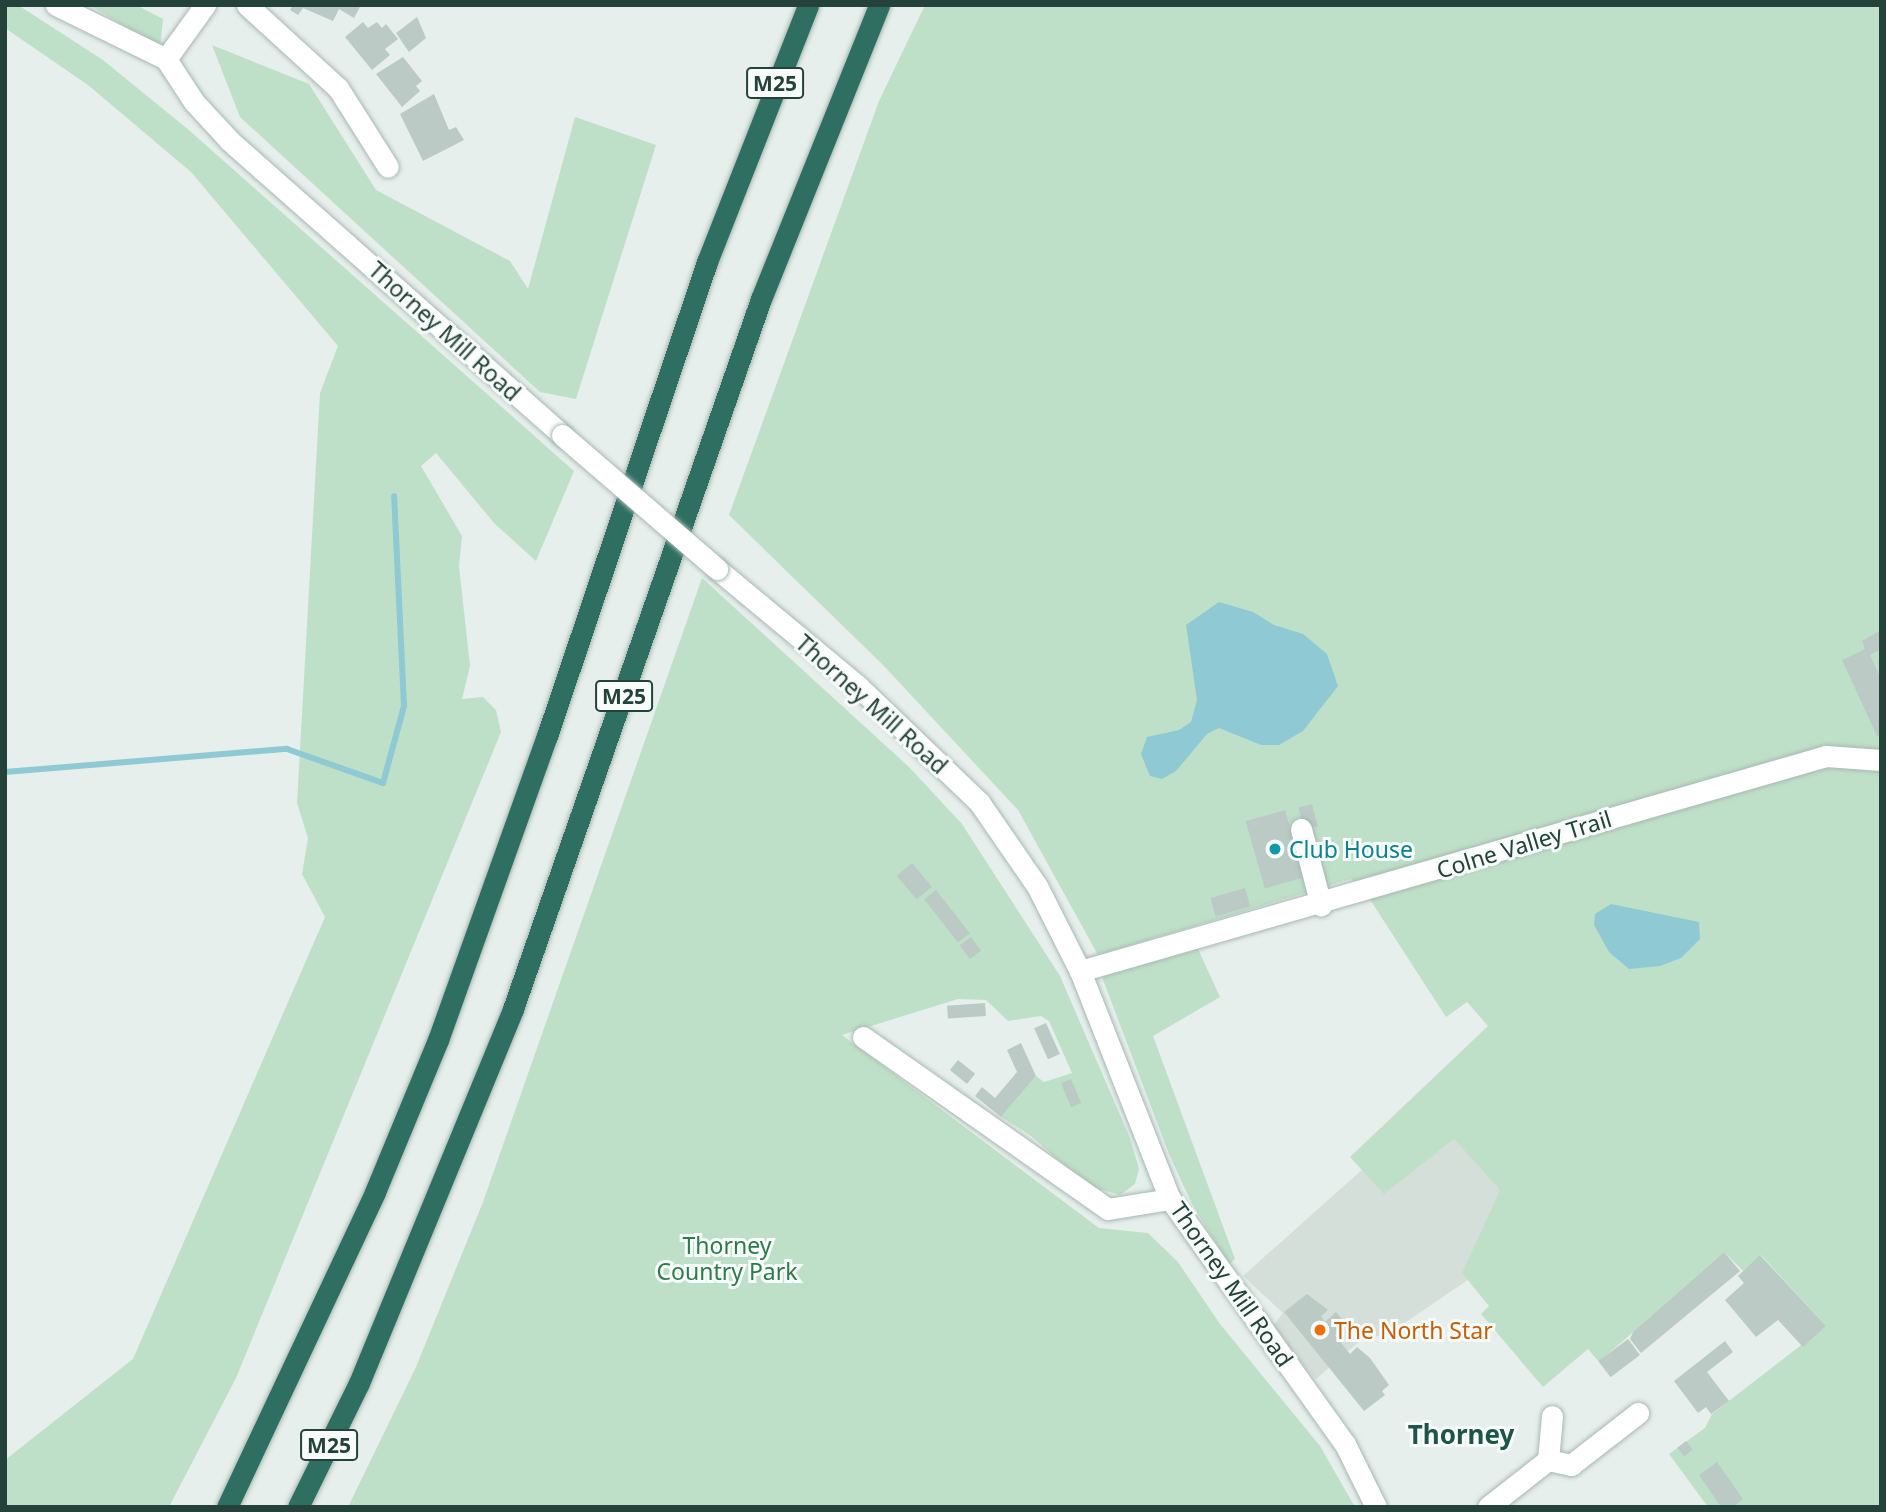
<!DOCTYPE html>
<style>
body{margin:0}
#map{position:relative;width:1886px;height:1512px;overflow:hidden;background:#e6efeb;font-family:"Noto Sans",sans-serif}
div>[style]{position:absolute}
.built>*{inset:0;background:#d4dfda}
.green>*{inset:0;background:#bfe0c8}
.water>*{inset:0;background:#8ec9d4}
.stream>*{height:6px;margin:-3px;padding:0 3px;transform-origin:3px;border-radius:3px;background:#8ec9d4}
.building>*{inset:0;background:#bbcac4;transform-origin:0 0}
.roads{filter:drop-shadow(0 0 2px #a8b8b2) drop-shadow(0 0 2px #a8b8b2)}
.minor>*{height:21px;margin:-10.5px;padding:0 10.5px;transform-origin:10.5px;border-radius:10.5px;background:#fff}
.highway>*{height:21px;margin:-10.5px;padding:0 10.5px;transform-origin:10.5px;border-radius:10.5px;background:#2f6f62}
.bridges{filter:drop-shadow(0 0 2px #a8b8b2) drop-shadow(0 0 2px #a8b8b2)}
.minor-bridge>*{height:21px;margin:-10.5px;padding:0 10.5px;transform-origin:10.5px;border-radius:10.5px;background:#fff}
.dots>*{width:19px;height:19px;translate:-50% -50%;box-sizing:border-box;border:4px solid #f7fbf9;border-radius:50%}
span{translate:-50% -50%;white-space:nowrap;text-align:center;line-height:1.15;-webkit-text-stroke:6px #f7fbf9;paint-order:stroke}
.shield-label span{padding:2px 5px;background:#f7fbf9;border:2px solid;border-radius:5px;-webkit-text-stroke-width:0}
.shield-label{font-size:21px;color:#24423a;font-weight:700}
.street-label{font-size:23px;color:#24423a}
.culture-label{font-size:23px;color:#0d838f}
.left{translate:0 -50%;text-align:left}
.park-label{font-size:23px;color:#2d7a4b}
.food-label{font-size:23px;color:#c56008}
.quarter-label{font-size:26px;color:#1f5548;font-weight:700}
.frame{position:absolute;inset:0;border:7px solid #24423a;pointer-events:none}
</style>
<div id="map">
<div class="built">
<div style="clip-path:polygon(1496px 1050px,1541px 1100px,1475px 1275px,1393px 1331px,1359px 1342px,1316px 1379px,1271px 1328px,1283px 1313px,1243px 1276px)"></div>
</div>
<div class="green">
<div style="clip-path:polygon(5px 5px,18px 5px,103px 60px,190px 131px,574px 471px,536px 561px,494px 523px,436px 453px,421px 466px,462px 536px,459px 566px,470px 666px,462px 699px,483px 697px,496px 710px,501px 732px,236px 1378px,169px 1507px,5px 1507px,5px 1460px,133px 1359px,325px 917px,302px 874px,308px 838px,297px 803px,320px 393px,338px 346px,191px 172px,88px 85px,5px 28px)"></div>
<div style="clip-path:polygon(90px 5px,136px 5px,163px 19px,160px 48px)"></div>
<div style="clip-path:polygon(925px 5px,1881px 5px,1881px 1507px,1708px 1507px,1669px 1454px,1705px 1428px,1712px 1414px,1826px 1326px,1761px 1255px,1743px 1271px,1724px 1252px,1599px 1362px,1588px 1349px,1543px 1387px,1481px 1314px,1489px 1306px,1462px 1273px,1500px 1190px,1454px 1139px,1384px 1194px,1350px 1157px,1488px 1026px,1467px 1002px,1446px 1017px,1369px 898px,1351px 879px,1098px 955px,1018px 810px,883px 665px,729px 515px,879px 101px)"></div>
<div style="clip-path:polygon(212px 45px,309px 84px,376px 190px,510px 261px,528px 289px,575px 117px,656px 145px,576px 399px,540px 392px,240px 117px)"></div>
<div style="clip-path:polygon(702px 578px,909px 767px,962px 824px,1060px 976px,1130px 1138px,1139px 1169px,1135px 1184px,1120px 1195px,1088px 1186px,1031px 1136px,1001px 1117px,1036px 1076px,1044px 1082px,1072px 1073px,1049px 1021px,1041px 1016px,1008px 1021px,986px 1000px,958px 999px,842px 1035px,1099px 1228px,1148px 1233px,1178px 1262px,1220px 1324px,1320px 1446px,1355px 1507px,348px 1507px,416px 1367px,483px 1202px)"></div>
<div style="clip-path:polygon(1198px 949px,1220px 997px,1153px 1036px,1235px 1259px,1229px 1264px,1192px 1204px,1169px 1154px,1102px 977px)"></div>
</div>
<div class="water">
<div style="clip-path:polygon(1219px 602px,1253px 612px,1274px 625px,1303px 634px,1327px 654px,1338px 686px,1303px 731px,1279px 745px,1261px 745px,1219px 728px,1207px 734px,1176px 771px,1162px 779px,1150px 776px,1141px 754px,1147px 737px,1179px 730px,1191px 722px,1197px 700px,1186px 625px)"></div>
<div style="clip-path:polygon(1611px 904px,1699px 922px,1700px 939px,1681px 958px,1660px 966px,1629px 969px,1609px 952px,1594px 925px,1595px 914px)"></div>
</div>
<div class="stream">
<div style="left:5px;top:772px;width:283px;rotate:-4.7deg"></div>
<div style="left:287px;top:749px;width:102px;rotate:19.5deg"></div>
<div style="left:383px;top:783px;width:80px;rotate:-74.7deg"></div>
<div style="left:404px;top:706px;width:210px;rotate:-92.7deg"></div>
</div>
<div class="building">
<div style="clip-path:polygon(293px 5px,361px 5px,354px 18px,339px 9px,333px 21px,303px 8px,298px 15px,290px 10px)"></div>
<div style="clip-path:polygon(417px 17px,426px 38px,409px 52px,396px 33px)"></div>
<div style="clip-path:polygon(363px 22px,368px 28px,377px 22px,382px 28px,386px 24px,398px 39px,385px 49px,390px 55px,372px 70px,345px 37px)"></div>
<div style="clip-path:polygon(403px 57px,422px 81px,416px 86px,420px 91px,402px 107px,376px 74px)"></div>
<div style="clip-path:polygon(434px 94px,449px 130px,456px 127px,464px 140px,423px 161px,400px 114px)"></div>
<div style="clip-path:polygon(1881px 630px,1881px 649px,1870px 655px,1881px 679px,1881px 735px,1877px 736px,1842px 660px,1865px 649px,1862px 641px)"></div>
<div style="left:1312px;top:804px;width:23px;height:14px;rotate:75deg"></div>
<div style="left:1285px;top:810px;width:70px;height:41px;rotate:74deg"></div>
<div style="left:912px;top:863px;width:31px;height:20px;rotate:50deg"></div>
<div style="left:1245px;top:888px;width:19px;height:36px;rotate:74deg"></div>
<div style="left:936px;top:890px;width:55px;height:15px;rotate:52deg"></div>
<div style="left:971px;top:937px;width:17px;height:14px;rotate:54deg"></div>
<div style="left:985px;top:1003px;width:13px;height:38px;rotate:86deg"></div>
<div style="left:1046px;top:1023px;width:34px;height:13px;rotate:66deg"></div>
<div style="clip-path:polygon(1021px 1043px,1036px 1076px,1001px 1117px,975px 1096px,982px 1087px,995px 1098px,1017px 1072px,1007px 1050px)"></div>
<div style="left:958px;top:1060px;width:22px;height:13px;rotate:39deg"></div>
<div style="left:1071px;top:1079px;width:26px;height:11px;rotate:67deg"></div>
<div style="clip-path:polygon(1724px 1252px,1740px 1271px,1641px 1353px,1630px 1339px,1633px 1332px)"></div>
<div style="clip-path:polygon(1760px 1255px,1826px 1326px,1803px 1347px,1778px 1320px,1756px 1337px,1725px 1300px,1744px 1283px,1738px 1276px)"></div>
<div style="clip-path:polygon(1307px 1294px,1328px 1310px,1321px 1316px,1325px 1322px,1336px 1312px,1347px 1325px,1335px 1335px,1350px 1354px,1357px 1347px,1370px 1358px,1389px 1385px,1382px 1391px,1385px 1395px,1364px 1411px,1284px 1312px)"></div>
<div style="left:1628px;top:1339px;width:20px;height:37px;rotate:53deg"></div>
<div style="clip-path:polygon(1725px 1341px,1733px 1352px,1707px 1372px,1729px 1401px,1711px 1414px,1706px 1407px,1698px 1413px,1674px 1381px)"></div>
<div style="left:1686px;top:1441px;width:11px;height:11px;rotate:52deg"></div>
<div style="clip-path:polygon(1717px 1462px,1743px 1499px,1733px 1507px,1721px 1507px,1699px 1475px)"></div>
</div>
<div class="roads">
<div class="minor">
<div style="left:56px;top:5px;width:123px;rotate:26.1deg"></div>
<div style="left:247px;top:5px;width:123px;rotate:42.4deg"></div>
<div style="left:338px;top:88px;width:93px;rotate:57.7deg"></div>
<div style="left:166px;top:59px;width:51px;rotate:56.9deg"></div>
<div style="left:194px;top:102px;width:53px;rotate:47.3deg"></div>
<div style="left:230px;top:141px;width:443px;rotate:41.5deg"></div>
<div style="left:166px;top:59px;width:67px;rotate:-54.2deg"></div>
<div style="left:717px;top:569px;width:183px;rotate:39.7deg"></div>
<div style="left:858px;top:686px;width:168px;rotate:43.8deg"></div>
<div style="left:979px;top:802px;width:102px;rotate:55.4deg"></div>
<div style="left:1037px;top:886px;width:95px;rotate:63.2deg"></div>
<div style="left:1080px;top:971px;width:245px;rotate:68.5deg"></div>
<div style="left:1170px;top:1199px;width:301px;rotate:54.5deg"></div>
<div style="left:1345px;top:1444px;width:70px;rotate:63.8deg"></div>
<div style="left:1301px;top:829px;width:79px;rotate:75.3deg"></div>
<div style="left:1080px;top:971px;width:776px;rotate:-16.08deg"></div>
<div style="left:1826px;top:756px;width:55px;rotate:4.2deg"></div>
<div style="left:863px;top:1037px;width:299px;rotate:35.1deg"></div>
<div style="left:1108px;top:1209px;width:63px;rotate:-9.2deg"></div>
<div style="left:1548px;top:1460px;width:44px;rotate:-84.8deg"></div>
<div style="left:1488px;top:1507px;width:76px;rotate:-38.1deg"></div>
<div style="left:1548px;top:1460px;width:24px;rotate:12deg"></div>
<div style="left:1571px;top:1465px;width:85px;rotate:-37.8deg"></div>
</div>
<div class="highway">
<div style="left:227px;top:1507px;width:348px;rotate:-64.8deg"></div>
<div style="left:375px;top:1192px;width:165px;rotate:-67.5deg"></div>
<div style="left:438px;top:1040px;width:323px;rotate:-70.3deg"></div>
<div style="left:547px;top:736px;width:500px;rotate:-71.35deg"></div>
<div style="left:707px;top:262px;width:276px;rotate:-68.5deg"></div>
<div style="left:298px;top:1507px;width:138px;rotate:-63.8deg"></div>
<div style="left:359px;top:1383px;width:404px;rotate:-67.6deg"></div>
<div style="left:513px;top:1009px;width:752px;rotate:-70.75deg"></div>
<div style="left:761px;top:299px;width:317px;rotate:-68.1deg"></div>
</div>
</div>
<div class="bridges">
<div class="minor-bridge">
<div style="left:562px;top:435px;width:205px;rotate:40.8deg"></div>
</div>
</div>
<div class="dots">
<div style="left:1275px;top:849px;background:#0f9aa8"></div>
<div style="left:1320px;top:1330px;background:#e8710a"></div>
</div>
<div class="shield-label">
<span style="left:775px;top:83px">M25</span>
<span style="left:624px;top:696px">M25</span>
<span style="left:329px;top:1445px">M25</span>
</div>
<div class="street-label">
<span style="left:445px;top:331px;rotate:42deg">Thorney Mill Road</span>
<span style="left:872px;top:704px;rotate:42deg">Thorney Mill Road</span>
<span style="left:1524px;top:844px;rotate:-17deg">Colne Valley Trail</span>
<span style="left:1232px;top:1284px;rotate:55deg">Thorney Mill Road</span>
</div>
<div class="culture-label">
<span class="left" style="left:1289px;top:849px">Club House</span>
</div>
<div class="park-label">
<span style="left:727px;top:1258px">Thorney<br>Country Park</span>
</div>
<div class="food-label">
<span class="left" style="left:1334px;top:1330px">The North Star</span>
</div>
<div class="quarter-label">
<span style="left:1461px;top:1435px">Thorney</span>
</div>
<div class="frame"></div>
</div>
